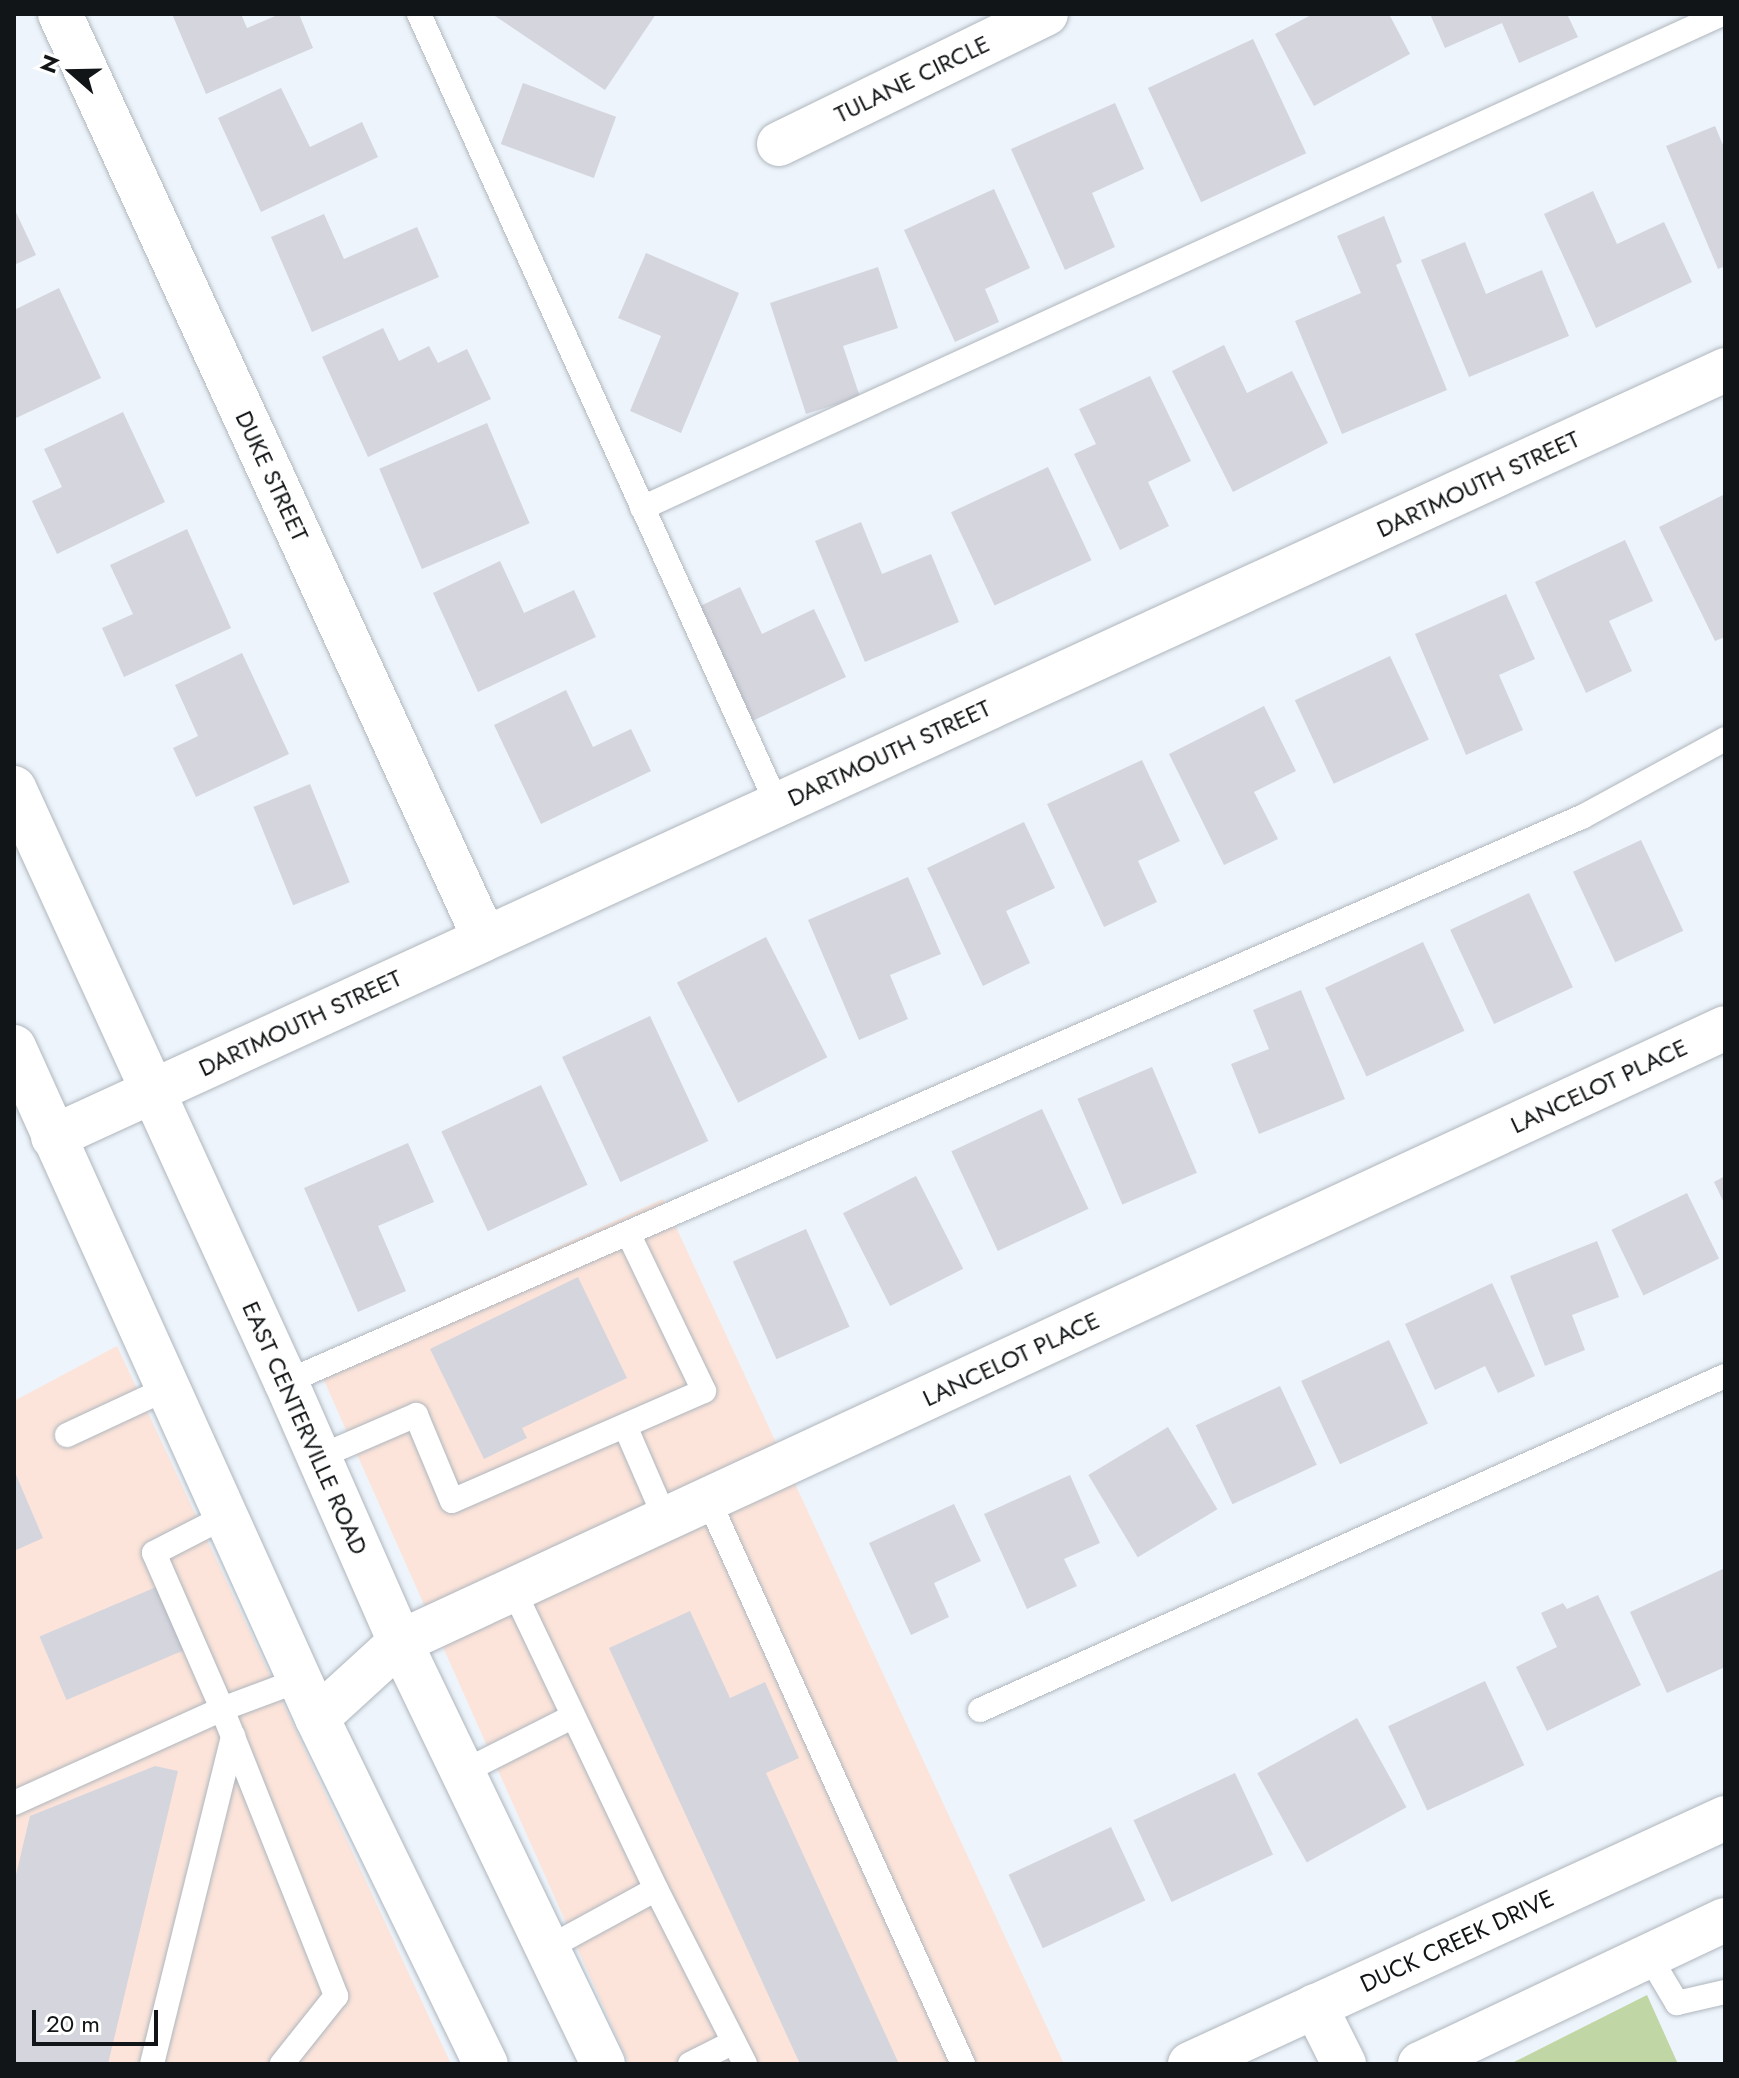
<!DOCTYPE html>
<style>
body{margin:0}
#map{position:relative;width:1739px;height:2078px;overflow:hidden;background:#edf4fb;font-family:Jost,sans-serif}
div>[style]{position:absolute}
.commercial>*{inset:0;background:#fce4da}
.green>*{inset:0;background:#c0d6a4}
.building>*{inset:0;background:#d5d5de;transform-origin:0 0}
.roads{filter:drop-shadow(0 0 2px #afb6bd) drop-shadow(0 0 2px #afb6bd)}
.service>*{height:24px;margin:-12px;padding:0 12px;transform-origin:12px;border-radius:12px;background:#fff}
.minor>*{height:44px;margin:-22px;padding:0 22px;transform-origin:22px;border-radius:22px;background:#fff}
.secondary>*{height:44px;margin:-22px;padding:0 22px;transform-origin:22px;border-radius:22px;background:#fff}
span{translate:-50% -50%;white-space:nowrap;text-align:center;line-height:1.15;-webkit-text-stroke:6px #fff;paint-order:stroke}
.street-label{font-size:24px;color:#121517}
.frame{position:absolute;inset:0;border:16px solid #121517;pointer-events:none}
.north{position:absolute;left:32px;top:32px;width:80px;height:80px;-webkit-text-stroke:6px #fff;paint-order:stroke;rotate:290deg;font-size:22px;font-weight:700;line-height:32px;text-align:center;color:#121517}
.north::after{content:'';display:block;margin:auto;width:28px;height:36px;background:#121517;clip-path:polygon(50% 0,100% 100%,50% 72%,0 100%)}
.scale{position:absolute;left:32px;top:2010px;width:126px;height:36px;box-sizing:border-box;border:4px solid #121517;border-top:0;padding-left:10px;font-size:24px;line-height:28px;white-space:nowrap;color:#121517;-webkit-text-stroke:6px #fff;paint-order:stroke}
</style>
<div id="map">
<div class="commercial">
<div style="clip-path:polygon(663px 1199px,1064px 2064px,629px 2064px,314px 1358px)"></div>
<div style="clip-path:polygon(117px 1346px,451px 2064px,14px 2064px,14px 1401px)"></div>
</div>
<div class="green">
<div style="clip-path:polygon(1647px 1995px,1678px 2064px,1510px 2064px)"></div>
</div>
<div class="building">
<div style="clip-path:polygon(172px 14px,241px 14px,247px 28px,280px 14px,299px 14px,313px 48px,206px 94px)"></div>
<div style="clip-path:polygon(492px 14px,656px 14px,605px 90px)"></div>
<div style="clip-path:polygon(1313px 14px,1389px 14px,1410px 54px,1314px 106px,1275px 34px)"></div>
<div style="clip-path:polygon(1430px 14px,1567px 14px,1578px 37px,1519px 63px,1502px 23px,1445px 48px)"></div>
<div style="left:1253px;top:39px;width:126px;height:116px;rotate:65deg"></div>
<div style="left:523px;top:83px;width:99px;height:65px;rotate:20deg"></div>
<div style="clip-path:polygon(281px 88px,310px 147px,362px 122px,378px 157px,261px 212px,218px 118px)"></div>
<div style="clip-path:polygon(1115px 103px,1144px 169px,1092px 193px,1115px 247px,1065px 270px,1011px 149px)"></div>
<div style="clip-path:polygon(1715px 126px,1725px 150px,1725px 266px,1718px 269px,1666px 146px)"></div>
<div style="clip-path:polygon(994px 189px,1030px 268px,985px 289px,999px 322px,955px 342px,904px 230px)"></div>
<div style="clip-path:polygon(1593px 191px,1617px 244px,1664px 222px,1692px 282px,1596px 328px,1544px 214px)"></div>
<div style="clip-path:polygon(14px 208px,36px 255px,14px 265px)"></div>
<div style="clip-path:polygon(324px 214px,344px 259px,417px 227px,439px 277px,312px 332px,271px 237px)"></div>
<div style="clip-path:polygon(1384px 216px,1402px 262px,1396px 265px,1447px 390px,1342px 434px,1295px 321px,1361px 293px,1337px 236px)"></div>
<div style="clip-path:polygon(1465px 242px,1486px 294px,1542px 270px,1569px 336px,1469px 377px,1421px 260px)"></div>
<div style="clip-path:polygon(646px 253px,739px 293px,681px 433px,630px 411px,661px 336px,618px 318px)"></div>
<div style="clip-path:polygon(878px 267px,898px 328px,843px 346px,860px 397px,806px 414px,770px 303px)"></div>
<div style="clip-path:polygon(59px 288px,101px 378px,14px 419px,14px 310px)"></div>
<div style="clip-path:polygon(383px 328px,399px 361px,429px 346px,438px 363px,467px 349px,491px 399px,368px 457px,322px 357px)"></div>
<div style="clip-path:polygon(1224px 345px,1247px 393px,1292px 371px,1328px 443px,1233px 492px,1172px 371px)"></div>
<div style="clip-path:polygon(1150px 376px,1191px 461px,1148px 482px,1169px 526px,1120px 550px,1074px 454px,1096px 444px,1079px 409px)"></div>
<div style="clip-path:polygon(123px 412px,165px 502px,57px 554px,32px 501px,62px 487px,44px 449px)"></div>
<div style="left:487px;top:423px;width:109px;height:117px;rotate:67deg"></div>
<div style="left:1048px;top:467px;width:103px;height:107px;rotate:65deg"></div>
<div style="clip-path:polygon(1725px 494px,1725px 637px,1715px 641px,1659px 527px)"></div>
<div style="clip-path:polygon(861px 522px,882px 574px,931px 554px,959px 622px,865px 662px,815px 541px)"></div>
<div style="clip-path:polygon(187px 529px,231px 628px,124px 677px,102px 628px,133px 614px,110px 565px)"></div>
<div style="clip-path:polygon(1625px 540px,1653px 601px,1609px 621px,1632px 671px,1586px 693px,1535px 582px)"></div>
<div style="clip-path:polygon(500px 561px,524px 613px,574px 590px,596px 637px,478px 692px,433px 593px)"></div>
<div style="clip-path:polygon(740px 587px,762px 634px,814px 609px,846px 677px,746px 724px,692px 610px)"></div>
<div style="clip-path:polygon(1506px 594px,1535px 659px,1499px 675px,1523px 730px,1466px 755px,1415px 634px)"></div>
<div style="clip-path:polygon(242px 653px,289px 754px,196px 797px,173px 748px,198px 736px,175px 685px)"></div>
<div style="left:1390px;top:656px;width:92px;height:105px;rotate:65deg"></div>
<div style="clip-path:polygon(566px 690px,593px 747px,631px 729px,651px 771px,541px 824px,494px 725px)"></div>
<div style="clip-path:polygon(1264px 706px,1296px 771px,1254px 792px,1278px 839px,1224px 865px,1169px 754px)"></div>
<div style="clip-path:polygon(1142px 760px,1180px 841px,1138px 861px,1157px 902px,1104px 927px,1047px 804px)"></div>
<div style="left:310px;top:784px;width:106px;height:61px;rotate:68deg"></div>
<div style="clip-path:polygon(1024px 822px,1055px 888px,1006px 911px,1030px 963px,983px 986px,927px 868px)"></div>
<div style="left:1641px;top:840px;width:100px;height:75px;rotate:65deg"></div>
<div style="clip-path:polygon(908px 877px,941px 954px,890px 975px,908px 1019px,859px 1040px,808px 920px)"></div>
<div style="left:1529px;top:893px;width:104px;height:87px;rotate:65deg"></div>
<div style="left:766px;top:937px;width:135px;height:100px;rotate:63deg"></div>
<div style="left:1423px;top:942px;width:98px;height:108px;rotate:65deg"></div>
<div style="clip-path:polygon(1301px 990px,1345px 1099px,1259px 1134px,1231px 1064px,1269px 1049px,1253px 1010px)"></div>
<div style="left:650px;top:1016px;width:138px;height:97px;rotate:65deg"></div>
<div style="left:1152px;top:1067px;width:115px;height:81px;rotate:67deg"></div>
<div style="left:541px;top:1085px;width:110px;height:110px;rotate:65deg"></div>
<div style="left:1042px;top:1109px;width:110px;height:100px;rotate:65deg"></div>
<div style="clip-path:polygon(408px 1143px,434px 1202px,378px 1226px,406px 1291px,358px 1312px,304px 1188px)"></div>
<div style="left:916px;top:1176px;width:104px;height:82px;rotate:63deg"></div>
<div style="clip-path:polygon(1725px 1176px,1725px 1205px,1714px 1182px)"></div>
<div style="left:1687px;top:1193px;width:73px;height:84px;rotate:64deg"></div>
<div style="left:806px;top:1229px;width:107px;height:80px;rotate:66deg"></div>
<div style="clip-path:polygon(1597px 1241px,1619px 1297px,1572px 1315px,1585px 1350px,1545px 1366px,1510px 1276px)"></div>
<div style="clip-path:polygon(578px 1277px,627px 1378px,522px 1428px,527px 1438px,484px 1459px,430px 1349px)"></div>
<div style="clip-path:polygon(1492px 1283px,1535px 1376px,1498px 1393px,1485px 1366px,1435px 1390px,1405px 1324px)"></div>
<div style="left:1389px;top:1340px;width:92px;height:97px;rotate:65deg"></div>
<div style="left:1280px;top:1386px;width:87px;height:93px;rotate:65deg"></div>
<div style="left:1168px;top:1427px;width:96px;height:93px;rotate:59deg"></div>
<div style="clip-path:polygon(14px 1470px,43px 1538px,14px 1551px)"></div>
<div style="clip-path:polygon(1070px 1475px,1100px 1543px,1064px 1559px,1077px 1586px,1027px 1609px,984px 1514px)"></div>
<div style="clip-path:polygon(954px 1504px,981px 1561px,934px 1583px,949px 1617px,911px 1635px,869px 1543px)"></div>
<div style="clip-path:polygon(1725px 1568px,1725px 1667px,1667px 1693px,1630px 1612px)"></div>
<div style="left:161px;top:1585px;width:69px;height:132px;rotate:67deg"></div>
<div style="clip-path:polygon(1598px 1595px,1641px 1685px,1547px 1731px,1516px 1667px,1557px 1647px,1541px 1613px,1563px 1603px,1567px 1609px)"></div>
<div style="clip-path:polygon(690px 1611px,730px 1698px,765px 1682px,799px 1758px,766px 1773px,899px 2064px,800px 2064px,609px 1648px)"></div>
<div style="left:1485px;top:1681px;width:93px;height:107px;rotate:65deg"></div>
<div style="left:1357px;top:1718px;width:102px;height:114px;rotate:61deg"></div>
<div style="clip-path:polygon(155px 1766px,178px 1771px,108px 2064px,14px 2064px,14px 1883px,30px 1816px)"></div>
<div style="left:1235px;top:1773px;width:90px;height:112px;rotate:65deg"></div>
<div style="left:1111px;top:1827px;width:81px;height:113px;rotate:65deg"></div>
</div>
<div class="roads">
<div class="service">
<div style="left:419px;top:14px;width:867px;rotate:65.62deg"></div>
<div style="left:642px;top:508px;width:1188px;rotate:-24.58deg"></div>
<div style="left:286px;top:1382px;width:1414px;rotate:-23.56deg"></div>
<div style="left:1582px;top:817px;width:163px;rotate:-28.6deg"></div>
<div style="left:625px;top:1426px;width:100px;rotate:66.5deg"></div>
<div style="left:67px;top:1435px;width:111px;rotate:-25deg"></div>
<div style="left:319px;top:1457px;width:106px;rotate:-23.4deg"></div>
<div style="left:416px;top:1415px;width:93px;rotate:67.3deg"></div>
<div style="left:452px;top:1501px;width:275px;rotate:-23.6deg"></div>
<div style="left:704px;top:1391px;width:175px;rotate:-115.7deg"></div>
<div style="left:708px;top:1499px;width:620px;rotate:65.71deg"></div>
<div style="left:226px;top:1516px;width:81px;rotate:152.8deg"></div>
<div style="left:154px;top:1553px;width:170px;rotate:66.4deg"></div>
<div style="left:222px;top:1709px;width:309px;rotate:68.3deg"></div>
<div style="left:336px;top:1996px;width:87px;rotate:128.5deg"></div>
<div style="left:512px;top:1587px;width:335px;rotate:64.5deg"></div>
<div style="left:656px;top:1889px;width:196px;rotate:63deg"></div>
<div style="left:980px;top:1710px;width:816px;rotate:-24.15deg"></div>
<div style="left:463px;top:1772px;width:122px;rotate:-26.8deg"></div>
<div style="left:14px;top:1803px;width:228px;rotate:-24.3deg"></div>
<div style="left:222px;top:1709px;width:83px;rotate:-20.4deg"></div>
<div style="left:548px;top:1948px;width:123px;rotate:-28.6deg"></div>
<div style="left:1649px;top:1956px;width:55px;rotate:59.2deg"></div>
<div style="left:1677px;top:2003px;width:49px;rotate:-12.9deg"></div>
<div style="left:152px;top:2064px;width:338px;rotate:-76.1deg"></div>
<div style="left:690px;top:2064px;width:49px;rotate:-26.6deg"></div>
</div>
<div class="minor">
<div style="left:60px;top:14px;width:1016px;rotate:65.33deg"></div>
<div style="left:779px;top:144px;width:297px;rotate:-26deg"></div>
<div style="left:53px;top:1137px;width:1840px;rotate:-24.64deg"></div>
<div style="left:317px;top:1718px;width:113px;rotate:-42.5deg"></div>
<div style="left:400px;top:1642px;width:1460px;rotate:-24.86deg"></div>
</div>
<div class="secondary">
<div style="left:14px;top:788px;width:653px;rotate:65.4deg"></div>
<div style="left:286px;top:1382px;width:284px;rotate:66.3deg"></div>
<div style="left:400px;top:1642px;width:468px;rotate:64.3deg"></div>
<div style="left:14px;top:1047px;width:736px;rotate:65.7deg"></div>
<div style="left:317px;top:1718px;width:385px;rotate:64deg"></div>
<div style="left:1315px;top:2006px;width:65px;rotate:63.4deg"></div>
<div style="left:1190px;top:2064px;width:589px;rotate:-24.69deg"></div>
<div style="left:1420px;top:2064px;width:337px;rotate:-25.3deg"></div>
</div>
</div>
<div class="street-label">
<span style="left:912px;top:79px;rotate:-26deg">TULANE CIRCLE</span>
<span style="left:272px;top:476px;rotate:65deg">DUKE STREET</span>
<span style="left:1478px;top:484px;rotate:-25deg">DARTMOUTH STREET</span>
<span style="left:889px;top:753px;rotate:-25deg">DARTMOUTH STREET</span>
<span style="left:300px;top:1023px;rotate:-25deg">DARTMOUTH STREET</span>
<span style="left:1599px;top:1086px;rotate:-25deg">LANCELOT PLACE</span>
<span style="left:1011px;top:1359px;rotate:-25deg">LANCELOT PLACE</span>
<span style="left:305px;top:1428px;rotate:66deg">EAST CENTERVILLE ROAD</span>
<span style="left:1457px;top:1941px;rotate:-25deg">DUCK CREEK DRIVE</span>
</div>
<div class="frame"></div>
<div class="north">N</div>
<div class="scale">20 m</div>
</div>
